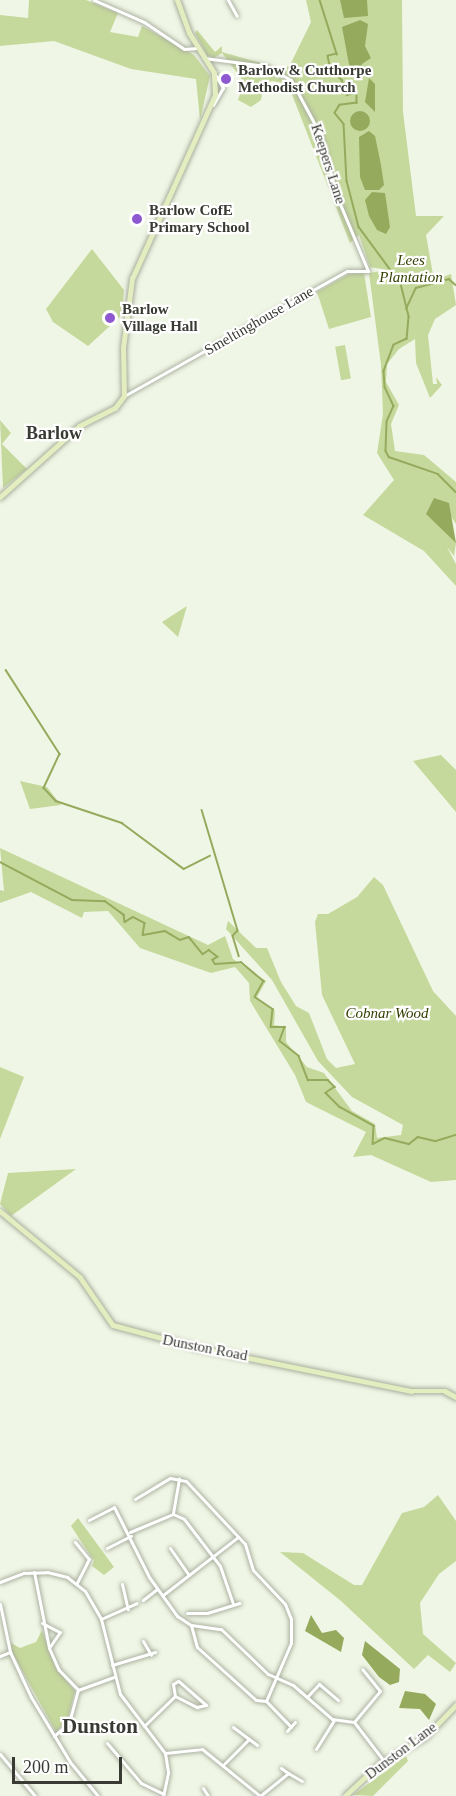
<!DOCTYPE html>
<style>
body{margin:0}
#map{position:relative;width:456px;height:1796px;overflow:hidden;background:#f0f6e5;font-family:"Times New Roman",serif}
div>[style]{position:absolute}
.green>*{inset:0;background:#c6d99c;transform-origin:0 0}
.water>*{inset:0;background:#95aa5c}
.round{border-radius:50%}
.stream>*{height:1.5px;margin:-0.75px;padding:0 0.75px;transform-origin:0.75px;border-radius:0.75px;background:#95aa5c}
.roads{filter:drop-shadow(0 0 2px #a9af9f) drop-shadow(0 0 2px #a9af9f)}
.street>*{height:3px;margin:-1.5px;padding:0 1.5px;transform-origin:1.5px;border-radius:1.5px;background:#fff}
.secondary>*{height:4.5px;margin:-2.25px;padding:0 2.25px;transform-origin:2.25px;border-radius:2.25px;background:#e3edbf}
.dots>*{width:16px;height:16px;translate:-50% -50%;box-sizing:border-box;border:3px solid #fff;border-radius:50%}
span{translate:-50% -50%;white-space:nowrap;text-align:center;line-height:1.15;-webkit-text-stroke:4.5px #fff;paint-order:stroke}
.poi-label{font-size:15px;color:#383a33;font-weight:700}
.left{translate:0 -50%;text-align:left}
.street-label{font-size:15px;color:#383a33}
.park-label{font-size:15px;color:#323f01;font-style:italic}
.quarter-label{font-size:18px;color:#383a33;font-weight:700}
.district-label{font-size:21px;color:#383a33;font-weight:700}
.scale{position:absolute;left:12px;top:1757px;width:110px;height:27px;box-sizing:border-box;border:3px solid #383a33;border-top:0;padding-left:8px;font-size:18px;line-height:21px;white-space:nowrap;color:#383a33;-webkit-text-stroke:4px #fff;paint-order:stroke}
</style>
<div id="map">
<div class="green">
<div style="clip-path:polygon(29px 0,86px 0,118px 13px,110px 32px,138px 37px,142px 26px,194px 55px,210px 76px,200px 120px,196px 79px,131px 69px,54px 41px,0 46px,0 15px,28px 18px)"></div>
<div style="clip-path:polygon(306px 0,402px 0,403px 112px,416px 216px,444px 216px,426px 235px,434px 280px,451px 274px,456px 305px,435px 319px,428px 335px,433px 384px,437px 384px,436px 377px,442px 385px,430px 398px,416px 363px,415px 339px,399px 349px,387px 364px,386px 382px,399px 405px,391px 424px,395px 451px,424px 455px,456px 482px,456px 524px,441px 501px,456px 543px,454px 556px,447px 547px,456px 564px,456px 586px,424px 551px,363px 515px,394px 480px,377px 453px,383px 414px,381px 365px,369px 273px,387px 270px,370px 267px,359px 235px,350px 243px,291px 92px,283px 83px,272px 81px,264px 84px,261px 100px,251px 107px,238px 100px,244px 82px,222px 53px,214px 58px,207px 55px,195px 33px,197px 30px,215px 52px,222px 46px,222px 52px,282px 69px,290px 65px,311px 22px)"></div>
<div style="clip-path:polygon(92px 249px,124px 290px,122px 315px,88px 346px,53px 322px,46px 309px)"></div>
<div style="clip-path:polygon(364px 273px,371px 317px,329px 329px,317px 292px,349px 274px)"></div>
<div style="left:345px;top:345px;width:34px;height:10px;rotate:80deg"></div>
<div style="clip-path:polygon(0 420px,11px 433px,2px 444px,27px 469px,3px 488px)"></div>
<div style="clip-path:polygon(187px 606px,178px 637px,162px 622px)"></div>
<div style="clip-path:polygon(441px 755px,456px 770px,456px 812px,413px 761px)"></div>
<div style="clip-path:polygon(20px 781px,47px 787px,61px 805px,30px 809px)"></div>
<div style="clip-path:polygon(0 848px,208px 945px,225px 936px,233px 959px,266px 981px,257px 997px,275px 1011px,274px 1025px,286px 1027px,286px 1042px,307px 1067px,324px 1073px,352px 1111px,375px 1124px,377px 1138px,401px 1135px,403px 1125px,352px 1097px,318px 1061px,272px 980px,226px 929px,228px 921px,256px 948px,267px 948px,281px 982px,296px 1006px,309px 1013px,327px 1059px,336px 1068px,355px 1064px,322px 995px,315px 922px,318px 914px,328px 914px,357px 897px,374px 877px,383px 885px,433px 991px,456px 1016px,456px 1180px,431px 1182px,371px 1155px,353px 1157px,366px 1132px,306px 1102px,295px 1075px,250px 1001px,249px 983px,235px 967px,211px 973px,140px 948px,108px 911px,84px 912px,82px 918px,31px 892px,0 903px,0 890px,4px 891px)"></div>
<div style="clip-path:polygon(0 1067px,24px 1077px,0 1139px)"></div>
<div style="clip-path:polygon(76px 1169px,11px 1216px,0 1204px,8px 1173px)"></div>
<div style="clip-path:polygon(438px 1495px,456px 1521px,456px 1561px,439px 1574px,420px 1603px,423px 1634px,456px 1663px,450px 1672px,428px 1655px,414px 1669px,341px 1601px,280px 1552px,303px 1553px,354px 1585px,362px 1585px,402px 1513px,424px 1507px)"></div>
<div style="clip-path:polygon(78px 1518px,114px 1567px,104px 1575px,92px 1566px,94px 1561px,71px 1526px)"></div>
<div style="clip-path:polygon(42px 1630px,55px 1667px,75px 1691px,67px 1721px,56px 1732px,12px 1652px,11px 1643px,20px 1648px,36px 1642px)"></div>
<div style="clip-path:polygon(406px 1756px,408px 1761px,373px 1796px,353px 1795px)"></div>
</div>
<div class="water">
<div style="clip-path:polygon(340px 0,367px 0,368px 16px,344px 18px)"></div>
<div style="clip-path:polygon(360px 20px,368px 24px,365px 46px,371px 58px,362px 64px,358px 76px,351px 75px,342px 27px)"></div>
<div style="clip-path:polygon(369px 78px,375px 84px,375px 112px,365px 102px)"></div>
<div class="round" style="left:350px;top:111px;width:20px;height:20px"></div>
<div style="clip-path:polygon(369px 131px,375px 136px,381px 165px,384px 185px,379px 190px,365px 190px,360px 177px,359px 137px)"></div>
<div style="clip-path:polygon(372px 192px,385px 193px,390px 227px,386px 234px,377px 230px,369px 216px,365px 200px)"></div>
<div style="clip-path:polygon(434px 498px,449px 503px,456px 543px,426px 514px)"></div>
<div style="clip-path:polygon(311px 1615px,322px 1633px,336px 1630px,344px 1638px,341px 1652px,305px 1631px)"></div>
<div style="clip-path:polygon(365px 1641px,400px 1669px,399px 1682px,390px 1685px,379px 1677px,362px 1655px)"></div>
<div style="clip-path:polygon(405px 1691px,425px 1694px,436px 1704px,429px 1720px,420px 1709px,399px 1708px)"></div>
</div>
<div class="stream">
<div style="left:320px;top:0;width:57px;rotate:72.5deg"></div>
<div style="left:337px;top:54px;width:9px;rotate:167deg"></div>
<div style="left:328px;top:56px;width:14px;rotate:78deg"></div>
<div style="left:331px;top:70px;width:15px;rotate:42deg"></div>
<div style="left:342px;top:80px;width:16px;rotate:72deg"></div>
<div style="left:347px;top:95px;width:10px;rotate:-17deg"></div>
<div style="left:357px;top:92px;width:11px;rotate:90deg"></div>
<div style="left:357px;top:103px;width:17px;rotate:173deg"></div>
<div style="left:340px;top:105px;width:9px;rotate:122deg"></div>
<div style="left:335px;top:113px;width:14px;rotate:51deg"></div>
<div style="left:344px;top:124px;width:57px;rotate:87deg"></div>
<div style="left:347px;top:181px;width:48px;rotate:75.4deg"></div>
<div style="left:359px;top:227px;width:71px;rotate:53.6deg"></div>
<div style="left:401px;top:284px;width:34px;rotate:76deg"></div>
<div style="left:409px;top:317px;width:22px;rotate:95deg"></div>
<div style="left:407px;top:339px;width:14px;rotate:155deg"></div>
<div style="left:394px;top:345px;width:28px;rotate:111deg"></div>
<div style="left:384px;top:371px;width:16px;rotate:86deg"></div>
<div style="left:385px;top:387px;width:21px;rotate:65deg"></div>
<div style="left:394px;top:406px;width:17px;rotate:114deg"></div>
<div style="left:387px;top:422px;width:29px;rotate:92deg"></div>
<div style="left:386px;top:451px;width:7px;rotate:63deg"></div>
<div style="left:389px;top:457px;width:52px;rotate:19.1deg"></div>
<div style="left:438px;top:474px;width:25px;rotate:45deg"></div>
<div style="left:406px;top:309px;width:23px;rotate:-65deg"></div>
<div style="left:416px;top:288px;width:34px;rotate:-15deg"></div>
<div style="left:449px;top:279px;width:9px;rotate:41deg"></div>
<div style="left:6px;top:670px;width:100px;rotate:57.3deg"></div>
<div style="left:60px;top:754px;width:38px;rotate:115deg"></div>
<div style="left:44px;top:788px;width:18px;rotate:47deg"></div>
<div style="left:56px;top:801px;width:70px;rotate:18.4deg"></div>
<div style="left:122px;top:823px;width:77px;rotate:36.6deg"></div>
<div style="left:184px;top:869px;width:29px;rotate:-27deg"></div>
<div style="left:202px;top:810px;width:126px;rotate:73.4deg"></div>
<div style="left:238px;top:931px;width:7px;rotate:135deg"></div>
<div style="left:233px;top:936px;width:21px;rotate:73deg"></div>
<div style="left:0;top:862px;width:81px;rotate:27.8deg"></div>
<div style="left:72px;top:900px;width:33px;rotate:2deg"></div>
<div style="left:105px;top:901px;width:24px;rotate:36deg"></div>
<div style="left:124px;top:915px;width:7px;rotate:82deg"></div>
<div style="left:125px;top:922px;width:9px;rotate:-32deg"></div>
<div style="left:133px;top:917px;width:13px;rotate:27deg"></div>
<div style="left:145px;top:923px;width:12px;rotate:99deg"></div>
<div style="left:143px;top:935px;width:22px;rotate:-10deg"></div>
<div style="left:165px;top:931px;width:17px;rotate:31deg"></div>
<div style="left:180px;top:940px;width:9px;rotate:-18deg"></div>
<div style="left:189px;top:937px;width:22px;rotate:51deg"></div>
<div style="left:203px;top:954px;width:7px;rotate:-34deg"></div>
<div style="left:209px;top:950px;width:11px;rotate:38deg"></div>
<div style="left:218px;top:957px;width:6px;rotate:149deg"></div>
<div style="left:213px;top:960px;width:4px;rotate:63deg"></div>
<div style="left:215px;top:964px;width:26px;rotate:-4deg"></div>
<div style="left:241px;top:962px;width:30px;rotate:40deg"></div>
<div style="left:264px;top:981px;width:18px;rotate:119deg"></div>
<div style="left:255px;top:997px;width:22px;rotate:34deg"></div>
<div style="left:273px;top:1009px;width:18px;rotate:96deg"></div>
<div style="left:271px;top:1027px;width:14px"></div>
<div style="left:285px;top:1027px;width:15px;rotate:110deg"></div>
<div style="left:280px;top:1041px;width:24px;rotate:38deg"></div>
<div style="left:299px;top:1056px;width:26px;rotate:69deg"></div>
<div style="left:308px;top:1080px;width:20px"></div>
<div style="left:328px;top:1080px;width:10px;rotate:45deg"></div>
<div style="left:335px;top:1087px;width:11px;rotate:146deg"></div>
<div style="left:326px;top:1093px;width:20px;rotate:45deg"></div>
<div style="left:340px;top:1107px;width:39px;rotate:29deg"></div>
<div style="left:374px;top:1126px;width:18px;rotate:93deg"></div>
<div style="left:373px;top:1144px;width:13px;rotate:-27deg"></div>
<div style="left:385px;top:1138px;width:25px;rotate:14deg"></div>
<div style="left:409px;top:1144px;width:11px;rotate:-38deg"></div>
<div style="left:418px;top:1137px;width:18px;rotate:13deg"></div>
<div style="left:436px;top:1141px;width:21px;rotate:-17deg"></div>
</div>
<div class="roads">
<div class="street">
<div style="left:94px;top:0;width:55px;rotate:23.7deg"></div>
<div style="left:144px;top:22px;width:48px;rotate:34deg"></div>
<div style="left:184px;top:49px;width:13px;rotate:-4deg"></div>
<div style="left:228px;top:0;width:18px;rotate:61deg"></div>
<div style="left:213px;top:105px;width:20px;rotate:-60deg"></div>
<div style="left:223px;top:88px;width:16px;rotate:-120deg"></div>
<div style="left:124px;top:396px;width:256px;rotate:-29.3deg"></div>
<div style="left:347px;top:271px;width:21px"></div>
<div style="left:368px;top:271px;width:80px;rotate:-112.7deg"></div>
<div style="left:337px;top:197px;width:65px;rotate:-105.1deg"></div>
<div style="left:320px;top:134px;width:61px;rotate:-118.2deg"></div>
<div style="left:291px;top:80px;width:29px;rotate:-151deg"></div>
<div style="left:266px;top:66px;width:63px;rotate:-172.6deg"></div>
<div style="left:135px;top:1499px;width:41px;rotate:-31deg"></div>
<div style="left:170px;top:1478px;width:16px;rotate:11deg"></div>
<div style="left:186px;top:1481px;width:86px;rotate:46.9deg"></div>
<div style="left:245px;top:1544px;width:27px;rotate:73deg"></div>
<div style="left:253px;top:1570px;width:47px;rotate:46.7deg"></div>
<div style="left:285px;top:1604px;width:16px;rotate:68deg"></div>
<div style="left:291px;top:1619px;width:24px;rotate:90deg"></div>
<div style="left:291px;top:1643px;width:63px;rotate:113.3deg"></div>
<div style="left:266px;top:1701px;width:36px;rotate:46deg"></div>
<div style="left:173px;top:1513px;width:35px;rotate:-80deg"></div>
<div style="left:89px;top:1520px;width:28px;rotate:-27deg"></div>
<div style="left:114px;top:1507px;width:78px;rotate:63.4deg"></div>
<div style="left:149px;top:1577px;width:48px;rotate:54.3deg"></div>
<div style="left:177px;top:1616px;width:17px;rotate:33deg"></div>
<div style="left:191px;top:1625px;width:30px;rotate:8deg"></div>
<div style="left:221px;top:1629px;width:65px;rotate:43.8deg"></div>
<div style="left:268px;top:1674px;width:27px;rotate:24deg"></div>
<div style="left:293px;top:1685px;width:52px;rotate:41.1deg"></div>
<div style="left:332px;top:1719px;width:22px;rotate:8deg"></div>
<div style="left:354px;top:1722px;width:49px;rotate:52.4deg"></div>
<div style="left:130px;top:1532px;width:47px;rotate:-22.7deg"></div>
<div style="left:173px;top:1514px;width:12px;rotate:24deg"></div>
<div style="left:184px;top:1519px;width:59px;rotate:52.5deg"></div>
<div style="left:220px;top:1566px;width:39px;rotate:71deg"></div>
<div style="left:75px;top:1542px;width:22px;rotate:51deg"></div>
<div style="left:89px;top:1559px;width:28px;rotate:117deg"></div>
<div style="left:107px;top:1548px;width:27px;rotate:-27deg"></div>
<div style="left:170px;top:1548px;width:33px;rotate:55deg"></div>
<div style="left:34px;top:1572px;width:77px;rotate:78.8deg"></div>
<div style="left:49px;top:1648px;width:24px;rotate:66deg"></div>
<div style="left:59px;top:1670px;width:28px;rotate:46deg"></div>
<div style="left:0;top:1582px;width:26px;rotate:-21deg"></div>
<div style="left:24px;top:1573px;width:23px;rotate:-2deg"></div>
<div style="left:47px;top:1572px;width:21px;rotate:14deg"></div>
<div style="left:67px;top:1577px;width:23px;rotate:38deg"></div>
<div style="left:85px;top:1591px;width:32px;rotate:60deg"></div>
<div style="left:101px;top:1619px;width:77px;rotate:75.8deg"></div>
<div style="left:120px;top:1694px;width:74px;rotate:52.7deg"></div>
<div style="left:165px;top:1753px;width:20px;rotate:81deg"></div>
<div style="left:168px;top:1773px;width:24px;rotate:102deg"></div>
<div style="left:122px;top:1584px;width:26px;rotate:77deg"></div>
<div style="left:163px;top:1595px;width:95px;rotate:-37.7deg"></div>
<div style="left:143px;top:1600px;width:18px;rotate:-38deg"></div>
<div style="left:0;top:1604px;width:49px;rotate:78.2deg"></div>
<div style="left:10px;top:1652px;width:50px;rotate:65deg"></div>
<div style="left:31px;top:1697px;width:76px;rotate:59deg"></div>
<div style="left:70px;top:1762px;width:44px;rotate:50.5deg"></div>
<div style="left:187px;top:1613px;width:20px"></div>
<div style="left:207px;top:1613px;width:34px;rotate:-17deg"></div>
<div style="left:101px;top:1619px;width:39px;rotate:-24deg"></div>
<div style="left:42px;top:1623px;width:20px;rotate:27deg"></div>
<div style="left:60px;top:1632px;width:19px;rotate:125deg"></div>
<div style="left:191px;top:1625px;width:23px;rotate:75deg"></div>
<div style="left:197px;top:1647px;width:79px;rotate:41.9deg"></div>
<div style="left:256px;top:1700px;width:10px;rotate:6deg"></div>
<div style="left:143px;top:1641px;width:16px;rotate:60deg"></div>
<div style="left:0;top:1656px;width:11px;rotate:-22deg"></div>
<div style="left:112px;top:1665px;width:45px;rotate:-16.8deg"></div>
<div style="left:307px;top:1697px;width:18px;rotate:-47deg"></div>
<div style="left:319px;top:1684px;width:25px;rotate:40deg"></div>
<div style="left:354px;top:1722px;width:40px;rotate:-50deg"></div>
<div style="left:380px;top:1691px;width:28px;rotate:-129deg"></div>
<div style="left:144px;top:1726px;width:43px;rotate:-44.1deg"></div>
<div style="left:175px;top:1696px;width:25px;rotate:27deg"></div>
<div style="left:197px;top:1707px;width:9px;rotate:-13deg"></div>
<div style="left:206px;top:1705px;width:37px;rotate:-139deg"></div>
<div style="left:178px;top:1681px;width:6px;rotate:149deg"></div>
<div style="left:173px;top:1684px;width:12px;rotate:81deg"></div>
<div style="left:233px;top:1727px;width:20px;rotate:37deg"></div>
<div style="left:287px;top:1731px;width:12px;rotate:-48deg"></div>
<div style="left:54px;top:1736px;width:20px;rotate:-41deg"></div>
<div style="left:69px;top:1723px;width:34px;rotate:-75deg"></div>
<div style="left:78px;top:1690px;width:38px;rotate:-20deg"></div>
<div style="left:107px;top:1743px;width:52px;rotate:49.6deg"></div>
<div style="left:141px;top:1783px;width:25px;rotate:26deg"></div>
<div style="left:316px;top:1749px;width:34px;rotate:-58deg"></div>
<div style="left:165px;top:1753px;width:37px;rotate:-6deg"></div>
<div style="left:202px;top:1749px;width:75px;rotate:39deg"></div>
<div style="left:0;top:1754px;width:55px;rotate:50.2deg"></div>
<div style="left:224px;top:1764px;width:35px;rotate:-45deg"></div>
<div style="left:249px;top:1739px;width:10px;rotate:37deg"></div>
<div style="left:281px;top:1768px;width:9px;rotate:36deg"></div>
<div style="left:203px;top:1788px;width:9px;rotate:58deg"></div>
<div style="left:260px;top:1796px;width:36px;rotate:-39deg"></div>
<div style="left:288px;top:1773px;width:16px;rotate:30deg"></div>
</div>
<div class="secondary">
<div style="left:0;top:497px;width:106px;rotate:-41.9deg"></div>
<div style="left:79px;top:426px;width:40px;rotate:-26.6deg"></div>
<div style="left:115px;top:408px;width:15px;rotate:-53deg"></div>
<div style="left:124px;top:396px;width:48px;rotate:-91.2deg"></div>
<div style="left:123px;top:348px;width:70px;rotate:-82.6deg"></div>
<div style="left:132px;top:279px;width:202px;rotate:-65.7deg"></div>
<div style="left:215px;top:95px;width:22px;rotate:-93deg"></div>
<div style="left:214px;top:73px;width:47px;rotate:-122deg"></div>
<div style="left:189px;top:33px;width:35px;rotate:-110deg"></div>
<div style="left:0;top:1211px;width:104px;rotate:39.5deg"></div>
<div style="left:80px;top:1277px;width:58px;rotate:55.5deg"></div>
<div style="left:113px;top:1325px;width:85px;rotate:15deg"></div>
<div style="left:195px;top:1347px;width:221px;rotate:11.5deg"></div>
<div style="left:412px;top:1391px;width:33px"></div>
<div style="left:445px;top:1391px;width:13px;rotate:29deg"></div>
<div style="left:345px;top:1796px;width:45px;rotate:-43.2deg"></div>
<div style="left:378px;top:1765px;width:55px;rotate:-30.8deg"></div>
<div style="left:425px;top:1737px;width:45px;rotate:-45.9deg"></div>
</div>
</div>
<div class="dots">
<div style="left:226px;top:79px;background:#8e58d0"></div>
<div style="left:137px;top:219px;background:#8e58d0"></div>
<div style="left:110px;top:318px;background:#8e58d0"></div>
</div>
<div class="poi-label">
<span class="left" style="left:238px;top:79px">Barlow &amp; Cutthorpe<br>Methodist Church</span>
<span class="left" style="left:149px;top:219px">Barlow CofE<br>Primary School</span>
<span class="left" style="left:122px;top:318px">Barlow<br>Village Hall</span>
</div>
<div class="street-label">
<span style="left:328px;top:164px;rotate:72deg">Keepers Lane</span>
<span style="left:259px;top:321px;rotate:-30deg">Smeltinghouse Lane</span>
<span style="left:205px;top:1348px;rotate:11deg">Dunston Road</span>
<span style="left:401px;top:1751px;rotate:-37deg">Dunston Lane</span>
</div>
<div class="park-label">
<span style="left:411px;top:269px">Lees<br>Plantation</span>
<span style="left:387px;top:1014px">Cobnar Wood</span>
</div>
<div class="quarter-label">
<span style="left:54px;top:433px">Barlow</span>
</div>
<div class="district-label">
<span style="left:100px;top:1726px">Dunston</span>
</div>
<div class="scale">200 m</div>
</div>
